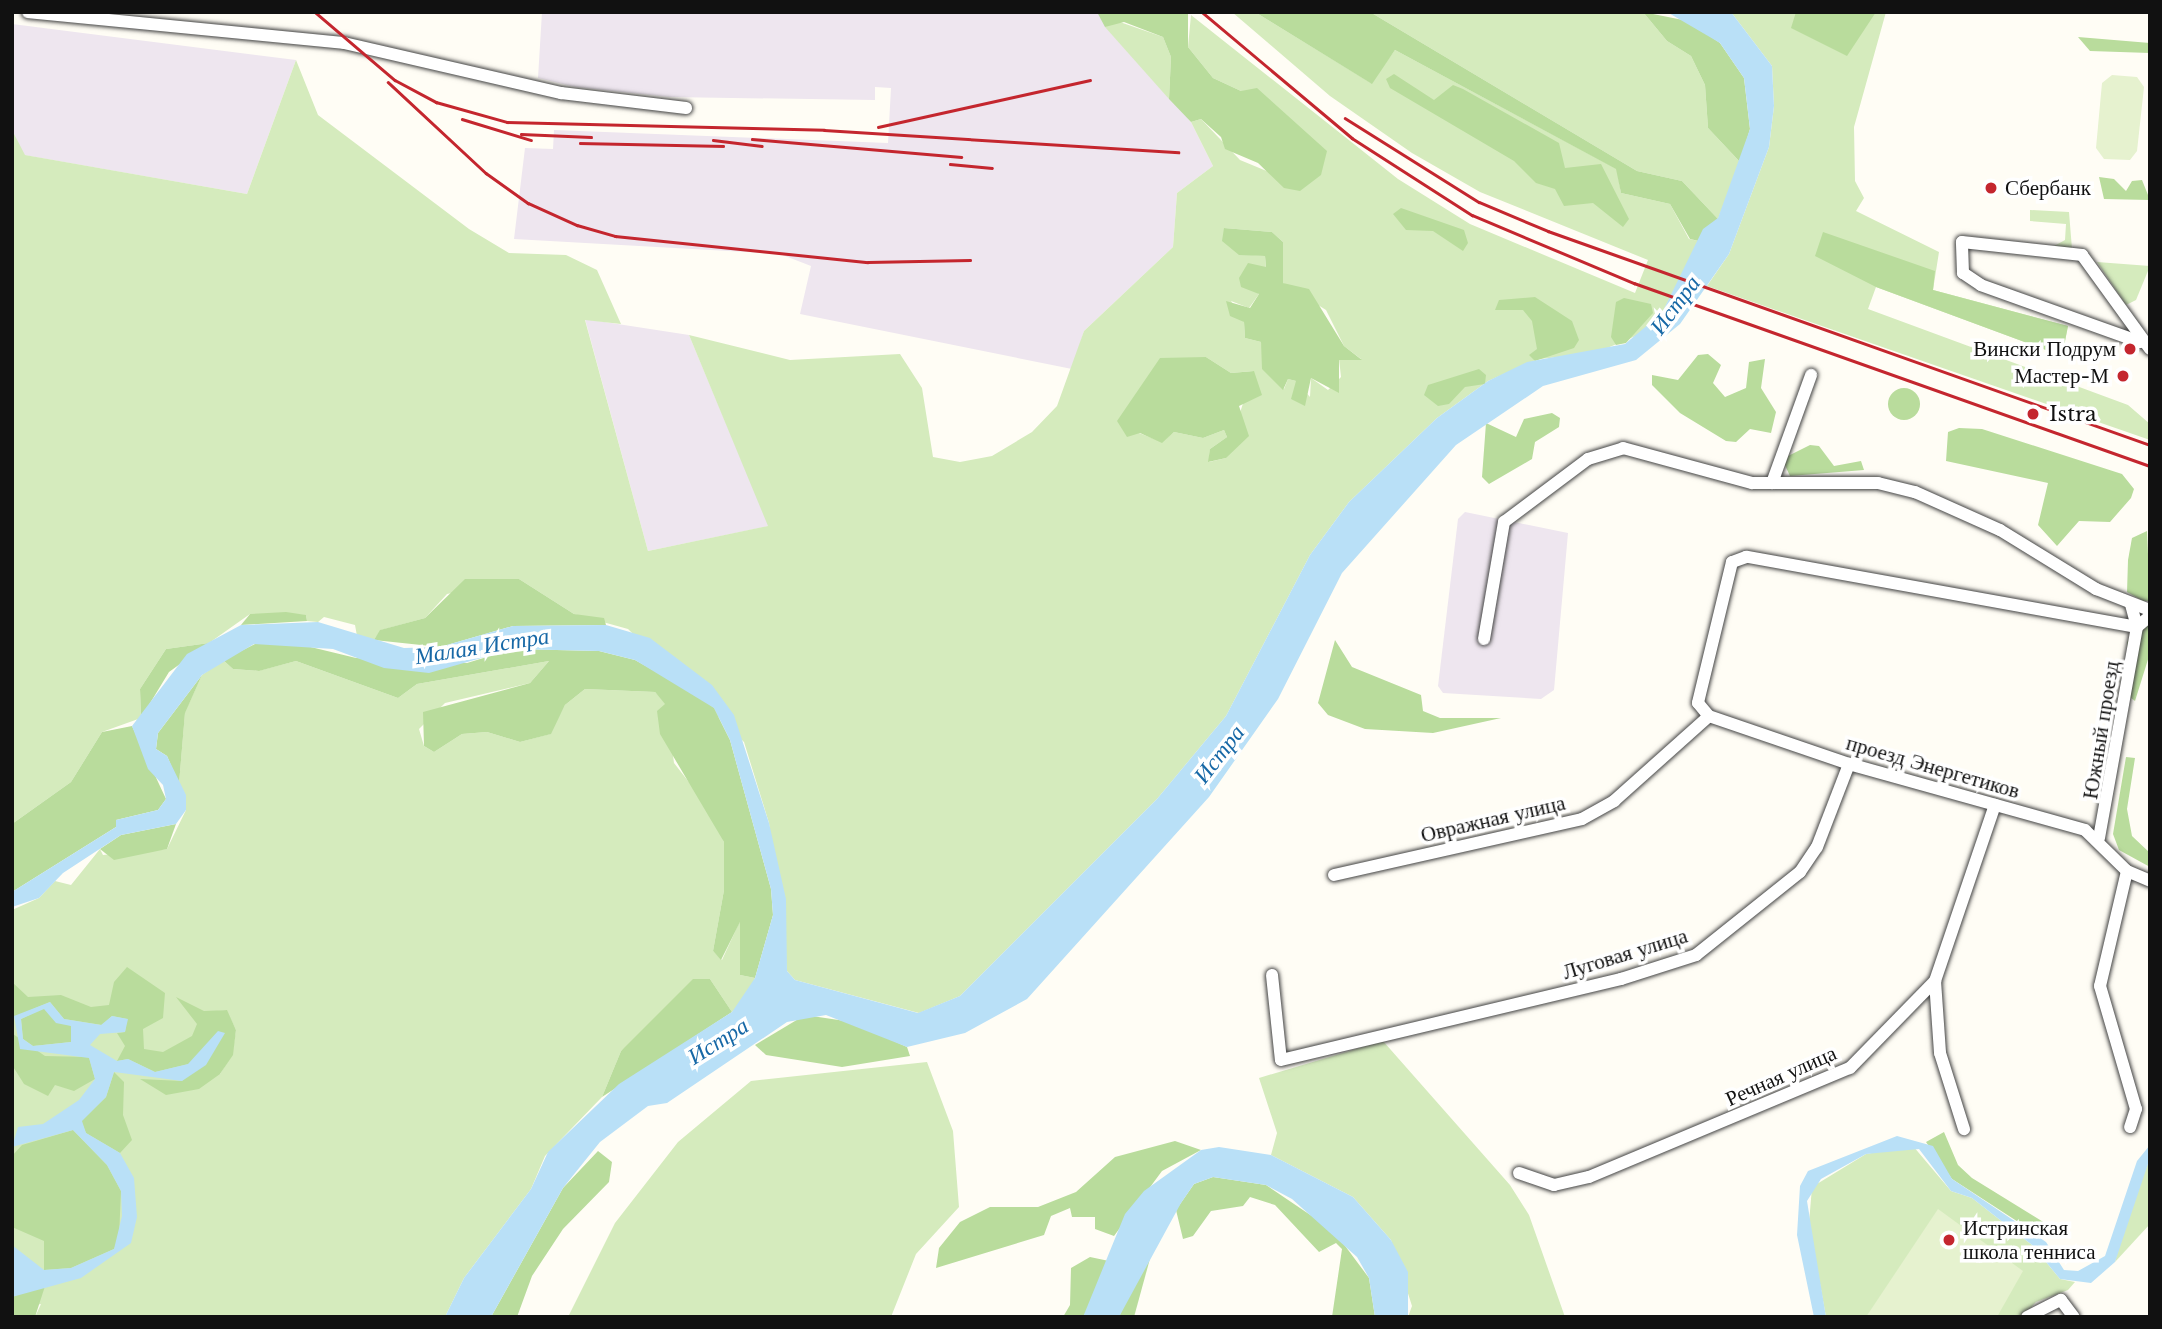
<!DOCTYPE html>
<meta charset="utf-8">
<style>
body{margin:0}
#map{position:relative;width:2162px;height:1329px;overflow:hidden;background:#fffdf5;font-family:"Libre Baskerville",serif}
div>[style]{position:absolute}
.industrial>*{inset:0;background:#eee6ef}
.green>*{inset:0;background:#d5ebbd}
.forest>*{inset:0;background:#b9dc9c}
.round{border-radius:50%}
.pitch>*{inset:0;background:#e6f2cf}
.water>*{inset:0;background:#b9e0f7}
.roads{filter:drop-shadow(0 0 2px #444) drop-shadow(0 0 2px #444)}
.minor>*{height:12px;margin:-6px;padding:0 6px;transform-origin:6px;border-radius:6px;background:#fff}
.rail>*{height:2.5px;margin:-1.25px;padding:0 1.25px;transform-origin:1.25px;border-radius:1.25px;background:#c4262e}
.dots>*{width:19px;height:19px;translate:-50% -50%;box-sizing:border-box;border:4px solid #fff;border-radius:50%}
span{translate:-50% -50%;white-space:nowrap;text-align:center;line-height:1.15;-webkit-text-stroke:7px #fff;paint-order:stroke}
.poi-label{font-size:21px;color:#111}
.left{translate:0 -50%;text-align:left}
.right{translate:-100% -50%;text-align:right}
.street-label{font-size:21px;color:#111}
.water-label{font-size:23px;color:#1768a6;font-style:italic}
.frame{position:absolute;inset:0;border:14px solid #111;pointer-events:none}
</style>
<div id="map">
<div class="industrial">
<div style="clip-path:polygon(542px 12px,1097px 12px,1191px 122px,1213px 166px,1177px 193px,1173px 247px,1084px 331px,1072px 369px,800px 314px,811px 266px,780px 254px,514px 239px,525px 148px,553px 149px,554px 130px,888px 143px,891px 88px,875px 87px,875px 100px,669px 97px,575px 87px,538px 78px)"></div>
<div style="clip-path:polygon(12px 24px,296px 60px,247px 194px,24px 155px,12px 130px)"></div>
<div style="clip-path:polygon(585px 319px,689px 335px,769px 526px,648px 551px)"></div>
<div style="clip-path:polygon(1465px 512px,1568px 533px,1554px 690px,1541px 699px,1443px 693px,1438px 686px,1458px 519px)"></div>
</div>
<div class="green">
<div style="clip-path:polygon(evenodd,1232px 12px,1255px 12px,1371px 83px,1395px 50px,1617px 169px,1621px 193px,1670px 204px,1689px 239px,1699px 241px,1662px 313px,1638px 335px,1593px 354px,1538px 359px,1488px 381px,1437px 418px,1349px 502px,1310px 555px,1226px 716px,1157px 799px,960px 996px,919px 1013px,795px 980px,787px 971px,769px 823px,744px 742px,628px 629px,574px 614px,519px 579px,447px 594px,425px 618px,381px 630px,374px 640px,357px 636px,355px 625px,324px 617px,318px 622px,307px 621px,306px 615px,250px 614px,209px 643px,166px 649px,140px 689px,141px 718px,102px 732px,71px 782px,12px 824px,12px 130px,25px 155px,247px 194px,296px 60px,318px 115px,469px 229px,509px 253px,566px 255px,597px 270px,621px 324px,585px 320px,648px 551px,768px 526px,689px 335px,790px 360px,900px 354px,922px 388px,933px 457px,960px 462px,992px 456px,1032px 432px,1057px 406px,1084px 331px,1173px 247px,1177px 193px,1213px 166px,1191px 122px,1201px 119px,1240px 160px,1269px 172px,1241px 91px,1213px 78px,1188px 47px,1191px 15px,1398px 179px,1470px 224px,1635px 293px,1648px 260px,1480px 192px,1412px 153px,1330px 96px,1232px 12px,1224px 228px,1272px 232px,1283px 242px,1283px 283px,1326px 310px,1344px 346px,1361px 359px,1339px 359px,1341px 377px,1328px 390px,1311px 378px,1310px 397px,1296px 381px,1288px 379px,1284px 389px,1265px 361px,1261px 342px,1245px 338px,1244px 322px,1231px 301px,1249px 308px,1259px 294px,1249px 286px,1266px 268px,1265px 256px,1239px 254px,1224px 228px,1232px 12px,1206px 357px,1231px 373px,1253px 371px,1226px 458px,1209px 462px,1210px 449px,1227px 437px,1224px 430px,1203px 438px,1174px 432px,1162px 442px,1139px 433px,1206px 357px)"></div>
<div style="clip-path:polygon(1370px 12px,1643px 12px,1667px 41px,1691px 56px,1705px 85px,1708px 128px,1740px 162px,1718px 219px,1682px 181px,1637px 171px)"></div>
<div style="clip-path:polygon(1731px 12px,1886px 12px,1854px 127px,1855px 181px,1864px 198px,1856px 211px,1939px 252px,1933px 290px,2068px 326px,2062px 356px,1876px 287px,1868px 309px,2128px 405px,2150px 424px,2150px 440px,1707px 286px,1729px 254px,1769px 147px,1774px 106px,1772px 66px)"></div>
<div style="clip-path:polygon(1117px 21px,1163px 37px,1171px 57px,1169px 99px,1105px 27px)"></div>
<div style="clip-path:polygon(2030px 210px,2069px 212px,2072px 249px,2054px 246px,2065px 240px,2066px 224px,2030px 221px)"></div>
<div style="clip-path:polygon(2097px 262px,2150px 266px,2136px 300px,2126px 305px)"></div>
<div style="clip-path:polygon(evenodd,223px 660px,233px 669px,258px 671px,296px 661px,398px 698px,417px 684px,549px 661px,530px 683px,445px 703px,419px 729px,424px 746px,434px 752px,462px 734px,487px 732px,520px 742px,550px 734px,565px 705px,585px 689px,655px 692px,666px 704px,674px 763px,709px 808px,724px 842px,724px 890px,713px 951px,722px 960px,740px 921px,740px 975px,755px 978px,747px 998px,732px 1012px,710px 979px,621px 1051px,602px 1097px,545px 1156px,531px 1189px,464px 1278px,445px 1317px,35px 1317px,41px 1304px,12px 1309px,12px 910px,39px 898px,55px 881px,71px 885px,100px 849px,103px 855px,167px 849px,186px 810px,179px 784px,185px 712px,202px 675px,223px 660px,226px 1010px,236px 1030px,232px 1055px,220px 1074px,217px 1011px,226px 1010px)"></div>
<div style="clip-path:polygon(1383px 1041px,1510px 1185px,1529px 1215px,1565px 1317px,1408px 1317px,1412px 1306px,1391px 1240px,1353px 1197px,1271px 1155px,1277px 1133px,1259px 1078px)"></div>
<div style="clip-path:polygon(927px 1062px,953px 1131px,959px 1207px,916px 1254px,891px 1317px,568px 1317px,615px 1223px,678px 1142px,751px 1081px)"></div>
<div style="clip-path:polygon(1913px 1146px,1951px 1191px,1972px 1198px,2032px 1245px,2060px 1279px,2075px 1282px,2068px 1290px,2036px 1302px,2022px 1317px,1826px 1317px,1809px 1223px,1812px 1187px,1866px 1154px)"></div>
<div style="clip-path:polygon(2150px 1158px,2150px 1224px,2115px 1262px,2122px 1231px)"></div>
</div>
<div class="forest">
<div style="clip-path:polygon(1097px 12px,1188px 12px,1188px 47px,1213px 78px,1241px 91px,1257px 88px,1327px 151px,1321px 175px,1300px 191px,1284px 188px,1258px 163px,1225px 149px,1221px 137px,1201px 119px,1191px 122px,1169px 99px,1171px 57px,1163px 37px,1124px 22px,1105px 27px)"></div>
<div style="clip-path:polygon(1255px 12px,1370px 12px,1637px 171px,1682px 181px,1718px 219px,1699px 241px,1690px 239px,1670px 204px,1621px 193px,1616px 169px,1395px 50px,1372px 84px)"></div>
<div style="clip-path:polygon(1643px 12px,1688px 21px,1720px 43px,1744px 78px,1750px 129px,1740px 162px,1708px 128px,1705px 85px,1691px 56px,1667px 41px)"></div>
<div style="clip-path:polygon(1796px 12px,1876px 12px,1847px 56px,1791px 28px)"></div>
<div style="clip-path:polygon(2078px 37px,2150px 43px,2150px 53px,2090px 51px)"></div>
<div style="clip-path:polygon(1394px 74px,1434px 100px,1453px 85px,1463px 89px,1559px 143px,1565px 168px,1601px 164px,1629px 219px,1623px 227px,1593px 203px,1564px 206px,1555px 189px,1536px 183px,1514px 161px,1390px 88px,1386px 79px)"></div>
<div style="clip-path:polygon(2099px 177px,2114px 179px,2126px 191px,2132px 181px,2142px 180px,2150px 200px,2104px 199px)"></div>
<div style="clip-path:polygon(1401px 208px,1464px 230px,1468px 243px,1463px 251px,1433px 231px,1406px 230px,1393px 214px)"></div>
<div style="clip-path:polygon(1224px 228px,1272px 232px,1283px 242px,1283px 283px,1309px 289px,1344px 346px,1362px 360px,1339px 360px,1339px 393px,1311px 378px,1305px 406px,1291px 399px,1296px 381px,1288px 379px,1283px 390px,1262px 369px,1261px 342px,1245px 338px,1244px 322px,1230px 316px,1226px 301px,1250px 308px,1259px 294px,1241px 287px,1239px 278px,1248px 263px,1266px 267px,1265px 256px,1239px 255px,1222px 241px)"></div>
<div style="clip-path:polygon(1823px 232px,1935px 271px,1933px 290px,2068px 326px,2062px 356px,1876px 287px,1815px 256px)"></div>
<div style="clip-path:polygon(1535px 297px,1572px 321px,1579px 340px,1574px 348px,1535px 361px,1529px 355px,1537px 349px,1532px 321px,1523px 310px,1495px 310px,1499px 300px)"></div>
<div style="clip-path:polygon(1624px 298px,1651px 304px,1653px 313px,1626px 343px,1616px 345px,1611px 337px,1616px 302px)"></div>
<div style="clip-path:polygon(1708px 354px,1721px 365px,1713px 383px,1725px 397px,1746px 388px,1749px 362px,1765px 359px,1761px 388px,1776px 412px,1771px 433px,1750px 429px,1736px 442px,1726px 441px,1680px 413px,1652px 385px,1652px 375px,1678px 380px,1698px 355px)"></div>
<div style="clip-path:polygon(1206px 357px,1231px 373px,1254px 371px,1262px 395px,1239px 406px,1249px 436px,1226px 458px,1208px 462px,1210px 449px,1227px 437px,1224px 430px,1203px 438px,1174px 432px,1162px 443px,1140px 433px,1127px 437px,1117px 421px,1160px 358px)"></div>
<div style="clip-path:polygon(1479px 369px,1486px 375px,1485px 384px,1465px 387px,1449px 404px,1438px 406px,1424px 395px,1428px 385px)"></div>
<div class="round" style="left:1888px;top:388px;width:32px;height:32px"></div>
<div style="clip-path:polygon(1552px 413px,1560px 418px,1559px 427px,1535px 442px,1532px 459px,1489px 484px,1482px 477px,1486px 423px,1516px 437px,1524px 419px)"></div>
<div style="clip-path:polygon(1959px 428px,1982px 429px,2122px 474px,2134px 489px,2131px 498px,2110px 522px,2079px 521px,2057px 546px,2038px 525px,2048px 483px,1946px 461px,1948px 432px)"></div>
<div style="clip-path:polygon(1810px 445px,1819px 446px,1834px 466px,1861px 461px,1864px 470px,1790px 476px,1782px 459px)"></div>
<div style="clip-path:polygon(2147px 531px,2150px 601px,2143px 601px,2127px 592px,2128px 560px,2132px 538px)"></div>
<div style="clip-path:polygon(465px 579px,519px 579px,574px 614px,604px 618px,606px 625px,513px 626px,440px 647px,374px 640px,380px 630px,425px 618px)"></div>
<div style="clip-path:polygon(250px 614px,286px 612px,306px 615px,307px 621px,241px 625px)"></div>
<div style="clip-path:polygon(2144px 617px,2150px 618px,2150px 653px,2135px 701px,2127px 695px,2127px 642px)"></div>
<div style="clip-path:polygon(1335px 640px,1352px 667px,1421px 695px,1423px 711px,1440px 718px,1501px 718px,1433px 733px,1365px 729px,1328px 715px,1318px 703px)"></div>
<div style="clip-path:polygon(290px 642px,356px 658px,467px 663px,513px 649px,599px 651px,635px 660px,694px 693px,714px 708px,730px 740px,771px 889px,773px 915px,755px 978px,740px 975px,740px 922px,721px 960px,713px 951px,724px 890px,724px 842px,660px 734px,657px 711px,665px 704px,655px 692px,585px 689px,565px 705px,551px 734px,520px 742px,487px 732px,462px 734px,434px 752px,424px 746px,423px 712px,530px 683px,549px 661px,417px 684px,398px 698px,296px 661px,259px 671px,233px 669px,223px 660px,255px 644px)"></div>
<div style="clip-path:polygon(209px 643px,169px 672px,141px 718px,140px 689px,166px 649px)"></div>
<div style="clip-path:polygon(202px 675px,185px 713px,179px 784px,167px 756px,156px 749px,158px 733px)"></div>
<div style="clip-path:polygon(132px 726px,166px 799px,158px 810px,116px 820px,116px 827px,12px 892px,12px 824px,71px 782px,102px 732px)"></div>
<div style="clip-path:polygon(2126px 757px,2135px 758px,2127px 809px,2132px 836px,2150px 853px,2150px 867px,2119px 850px,2113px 834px)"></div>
<div style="clip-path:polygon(176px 824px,167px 849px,114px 860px,100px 849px,121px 835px)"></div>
<div style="clip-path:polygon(127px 967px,165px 993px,163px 1018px,143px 1029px,144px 1049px,163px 1052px,192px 1036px,197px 1024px,176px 997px,204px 1011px,227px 1010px,236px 1030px,233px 1055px,220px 1074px,199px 1089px,166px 1095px,140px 1079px,182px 1081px,218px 1032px,189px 1064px,155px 1072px,128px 1059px,117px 1061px,125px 1046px,117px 1033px,125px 1032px,127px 1019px,112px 1016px,102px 1025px,64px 1019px,50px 1002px,14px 1017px,13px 1034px,45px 1056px,89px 1057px,95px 1079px,74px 1091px,55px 1085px,48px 1096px,24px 1084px,12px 1065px,12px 982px,28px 997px,61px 995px,91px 1007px,109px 1005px,114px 982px)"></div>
<div style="clip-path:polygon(693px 979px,710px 979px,732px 1012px,602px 1097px,621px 1051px)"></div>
<div style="clip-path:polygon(44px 1008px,71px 1026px,71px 1042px,33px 1046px,23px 1039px,21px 1019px)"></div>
<div style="clip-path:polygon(805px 1015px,852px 1022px,907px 1047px,910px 1056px,842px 1067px,766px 1055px,755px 1045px)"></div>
<div style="clip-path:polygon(114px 1072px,124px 1082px,123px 1115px,132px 1140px,120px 1153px,86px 1133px,81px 1121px,106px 1097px)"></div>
<div style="clip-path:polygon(73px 1130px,107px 1165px,121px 1191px,119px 1238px,114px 1249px,71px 1268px,44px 1270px,44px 1241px,12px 1227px,12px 1156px,22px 1145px)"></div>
<div style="clip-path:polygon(1944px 1132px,1958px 1165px,1972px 1178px,2053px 1228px,2043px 1238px,1952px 1179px,1926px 1142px)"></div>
<div style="clip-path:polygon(1175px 1141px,1201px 1150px,1162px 1171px,1114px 1236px,1095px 1229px,1095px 1217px,1072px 1217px,1070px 1208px,1051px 1216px,1044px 1235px,936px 1268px,939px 1248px,960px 1222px,990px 1207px,1038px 1207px,1076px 1192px,1115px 1157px)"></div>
<div style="clip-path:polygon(598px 1151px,612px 1162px,609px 1182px,563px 1229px,532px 1276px,517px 1317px,491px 1317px,563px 1188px)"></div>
<div style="clip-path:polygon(1213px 1177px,1266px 1185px,1334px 1231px,1369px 1278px,1375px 1317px,1332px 1317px,1342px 1249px,1336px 1243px,1319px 1252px,1275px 1205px,1250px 1197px,1243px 1206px,1211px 1211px,1193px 1236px,1183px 1239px,1176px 1210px,1194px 1184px)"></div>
<div style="clip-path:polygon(1154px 1244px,1134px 1317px,1119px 1317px,1136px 1279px)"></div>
<div style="clip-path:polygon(1090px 1257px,1109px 1261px,1093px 1300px,1083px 1317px,1063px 1317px,1070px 1305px,1071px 1268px)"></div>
<div style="clip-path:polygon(46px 1283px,35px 1317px,12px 1317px,12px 1297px)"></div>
</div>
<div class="pitch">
<div style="clip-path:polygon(2112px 75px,2137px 77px,2144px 87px,2137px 151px,2130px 160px,2104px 159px,2096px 148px,2102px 83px)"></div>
<div style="clip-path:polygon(1938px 1209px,2023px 1271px,1997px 1317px,1866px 1317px)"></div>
</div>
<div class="water">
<div style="clip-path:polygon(1667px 12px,1731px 12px,1772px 66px,1774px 106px,1769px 147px,1729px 254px,1680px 324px,1636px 360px,1543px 386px,1456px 445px,1342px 573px,1278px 699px,1209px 797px,1027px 999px,965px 1033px,907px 1047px,826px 1015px,787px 1022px,667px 1103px,648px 1106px,600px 1142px,563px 1188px,491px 1317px,445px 1317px,464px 1278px,531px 1189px,548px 1152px,619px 1084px,732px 1012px,755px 978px,773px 915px,771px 889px,730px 740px,714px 708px,635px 660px,599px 651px,513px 649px,429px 673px,384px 668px,333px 649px,254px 644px,202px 675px,158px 733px,156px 749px,167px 756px,186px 795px,186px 810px,176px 824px,121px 835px,63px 873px,39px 898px,12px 907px,12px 892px,116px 827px,116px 820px,158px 810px,166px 799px,163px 785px,148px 769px,132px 726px,187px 654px,241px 625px,318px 622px,404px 648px,440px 647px,513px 626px,606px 625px,650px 638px,712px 685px,734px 715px,769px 823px,786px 899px,787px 971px,795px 980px,918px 1013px,960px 996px,1157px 799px,1226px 716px,1310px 555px,1349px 502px,1437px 418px,1488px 381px,1527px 362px,1625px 344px,1662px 313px,1703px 229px,1718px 218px,1750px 129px,1744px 78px,1720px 43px)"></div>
<div style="clip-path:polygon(evenodd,50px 1002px,64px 1019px,101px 1025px,112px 1016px,128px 1019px,125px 1032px,100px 1034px,90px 1045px,117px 1061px,128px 1059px,155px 1072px,188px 1064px,218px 1031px,225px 1033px,206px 1065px,182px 1081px,114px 1072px,106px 1097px,82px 1121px,86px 1133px,120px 1153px,134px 1178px,137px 1217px,131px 1243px,81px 1278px,12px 1297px,12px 1245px,44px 1270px,71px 1268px,114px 1249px,122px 1216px,121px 1191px,107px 1165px,73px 1130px,12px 1147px,18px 1127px,43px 1124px,79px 1100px,95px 1079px,89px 1058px,20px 1049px,14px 1016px,50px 1002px,44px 1009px,56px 1023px,71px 1026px,71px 1042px,33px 1046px,23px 1039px,21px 1019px,44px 1009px)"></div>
<div style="clip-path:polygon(1897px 1136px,1933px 1146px,1952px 1179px,2046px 1242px,2064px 1270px,2078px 1271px,2105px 1256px,2137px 1161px,2150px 1145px,2150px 1158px,2115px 1262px,2091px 1283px,2060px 1279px,2032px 1245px,1972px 1198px,1951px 1191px,1919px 1149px,1866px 1154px,1821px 1179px,1807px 1201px,1826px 1317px,1814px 1317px,1797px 1235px,1800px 1186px,1808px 1171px)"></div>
<div style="clip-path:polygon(1219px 1147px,1271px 1155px,1353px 1197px,1391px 1240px,1408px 1272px,1408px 1317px,1375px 1317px,1369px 1278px,1357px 1257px,1292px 1199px,1266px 1185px,1213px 1177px,1194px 1184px,1181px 1203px,1119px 1317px,1083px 1317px,1125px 1214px,1144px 1191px,1201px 1150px)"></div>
</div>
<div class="roads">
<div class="minor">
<div style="left:28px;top:12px;width:318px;rotate:5.6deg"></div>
<div style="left:344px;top:43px;width:223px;rotate:13deg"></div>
<div style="left:561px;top:93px;width:126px;rotate:6.8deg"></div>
<div style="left:2140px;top:342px;width:169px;rotate:-160.3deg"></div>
<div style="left:1981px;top:285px;width:22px;rotate:-146deg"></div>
<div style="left:1963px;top:273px;width:31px;rotate:-92deg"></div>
<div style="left:1962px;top:242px;width:121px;rotate:6.2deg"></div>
<div style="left:2082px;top:255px;width:116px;rotate:54.1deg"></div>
<div style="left:1772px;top:483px;width:115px;rotate:-70.1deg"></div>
<div style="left:2150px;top:616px;width:17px;rotate:140deg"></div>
<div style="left:2137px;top:627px;width:397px;rotate:-169.8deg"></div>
<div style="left:1746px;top:557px;width:15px;rotate:160deg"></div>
<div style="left:1732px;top:562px;width:145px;rotate:103.6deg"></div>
<div style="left:1698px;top:703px;width:17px;rotate:50deg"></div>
<div style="left:1709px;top:716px;width:148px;rotate:18.9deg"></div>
<div style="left:1849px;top:764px;width:245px;rotate:15.6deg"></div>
<div style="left:2085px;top:830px;width:59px;rotate:44.3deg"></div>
<div style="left:2127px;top:871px;width:25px;rotate:23deg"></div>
<div style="left:1484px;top:639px;width:119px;rotate:-80.3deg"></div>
<div style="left:1504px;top:522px;width:105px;rotate:-36.9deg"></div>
<div style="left:1588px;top:459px;width:37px;rotate:-17deg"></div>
<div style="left:1623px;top:448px;width:134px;rotate:15.2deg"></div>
<div style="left:1752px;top:483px;width:126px"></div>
<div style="left:1878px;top:483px;width:38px;rotate:14deg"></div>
<div style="left:1915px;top:492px;width:93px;rotate:24.1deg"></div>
<div style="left:2000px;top:530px;width:113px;rotate:31.6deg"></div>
<div style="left:2096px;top:589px;width:58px;rotate:21.3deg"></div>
<div style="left:2099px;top:838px;width:214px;rotate:-79.8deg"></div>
<div style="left:2137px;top:627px;width:24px;rotate:-105deg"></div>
<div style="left:2127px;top:871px;width:118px;rotate:103.2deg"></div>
<div style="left:2100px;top:986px;width:128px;rotate:73.7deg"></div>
<div style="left:2136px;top:1109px;width:19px;rotate:108deg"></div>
<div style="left:1334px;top:875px;width:254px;rotate:-12.7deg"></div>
<div style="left:1582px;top:819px;width:37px;rotate:-29deg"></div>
<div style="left:1614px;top:801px;width:127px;rotate:-41.8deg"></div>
<div style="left:1272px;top:975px;width:85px;rotate:84deg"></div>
<div style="left:1281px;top:1060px;width:350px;rotate:-13.4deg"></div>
<div style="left:1621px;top:979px;width:79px;rotate:-17.7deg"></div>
<div style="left:1696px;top:955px;width:133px;rotate:-38.6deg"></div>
<div style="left:1800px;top:872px;width:30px;rotate:-56deg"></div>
<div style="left:1817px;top:847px;width:89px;rotate:-68.9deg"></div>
<div style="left:1935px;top:981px;width:72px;rotate:86deg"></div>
<div style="left:1940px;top:1053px;width:80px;rotate:72.5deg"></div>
<div style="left:1519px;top:1173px;width:37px;rotate:19deg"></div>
<div style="left:1554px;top:1185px;width:36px;rotate:-13deg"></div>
<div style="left:1589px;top:1177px;width:283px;rotate:-22.7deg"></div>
<div style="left:1850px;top:1068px;width:122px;rotate:-45.7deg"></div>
<div style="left:1935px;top:981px;width:186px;rotate:-71.2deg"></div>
<div style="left:2027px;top:1317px;width:38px;rotate:-27deg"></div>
<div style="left:2061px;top:1300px;width:21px;rotate:53deg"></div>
</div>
</div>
<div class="rail">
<div style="left:315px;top:12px;width:105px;rotate:40.4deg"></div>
<div style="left:395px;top:80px;width:47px;rotate:28.2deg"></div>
<div style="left:436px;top:102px;width:74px;rotate:15.7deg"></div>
<div style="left:507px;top:122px;width:317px;rotate:1.4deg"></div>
<div style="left:824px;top:130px;width:355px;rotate:3.6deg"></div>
<div style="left:1202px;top:12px;width:196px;rotate:40deg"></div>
<div style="left:1352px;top:138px;width:143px;rotate:32.7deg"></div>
<div style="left:1472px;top:215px;width:176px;rotate:22.8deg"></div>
<div style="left:1634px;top:283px;width:547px;rotate:19.53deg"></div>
<div style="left:388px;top:82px;width:134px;rotate:42.9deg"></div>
<div style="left:486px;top:173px;width:52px;rotate:35.5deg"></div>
<div style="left:528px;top:203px;width:54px;rotate:24.2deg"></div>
<div style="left:577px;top:225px;width:40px;rotate:16deg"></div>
<div style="left:615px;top:236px;width:254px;rotate:5.9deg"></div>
<div style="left:868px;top:262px;width:102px;rotate:-1.1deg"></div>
<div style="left:1345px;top:118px;width:158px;rotate:32.1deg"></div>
<div style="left:1479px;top:202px;width:75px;rotate:22.8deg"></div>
<div style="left:1548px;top:231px;width:639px;rotate:19.57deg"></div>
<div style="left:462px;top:119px;width:72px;rotate:16.9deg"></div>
<div style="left:878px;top:127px;width:217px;rotate:-12.5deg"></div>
<div style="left:521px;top:134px;width:70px;rotate:2.5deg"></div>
<div style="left:752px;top:139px;width:210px;rotate:4.9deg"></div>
<div style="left:713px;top:140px;width:49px;rotate:7deg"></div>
<div style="left:580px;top:143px;width:143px;rotate:1.2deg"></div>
<div style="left:950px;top:164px;width:42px;rotate:5.4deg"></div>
</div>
<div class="dots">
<div style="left:1991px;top:188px;background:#c4262e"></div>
<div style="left:2130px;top:349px;background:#c4262e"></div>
<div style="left:2123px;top:376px;background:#c4262e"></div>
<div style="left:2033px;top:414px;background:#c4262e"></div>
<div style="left:1949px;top:1240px;background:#c4262e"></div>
</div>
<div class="poi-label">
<span class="left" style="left:2005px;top:188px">Сбербанк</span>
<span class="right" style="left:2116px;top:349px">Вински Подрум</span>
<span class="right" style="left:2109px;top:376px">Мастер-М</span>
<span class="left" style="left:2049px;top:414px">Istra</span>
<span class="left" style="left:1963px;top:1240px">Истринская<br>школа тенниса</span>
</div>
<div class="street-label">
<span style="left:2101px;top:730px;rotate:-81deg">Южный проезд</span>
<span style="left:1933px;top:767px;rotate:16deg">проезд Энергетиков</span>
<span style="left:1493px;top:819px;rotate:-13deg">Овражная улица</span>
<span style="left:1625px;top:954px;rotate:-17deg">Луговая улица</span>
<span style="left:1781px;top:1076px;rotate:-24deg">Речная улица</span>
</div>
<div class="water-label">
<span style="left:1675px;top:305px;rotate:-53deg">Истра</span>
<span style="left:482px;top:646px;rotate:-9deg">Малая Истра</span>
<span style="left:1219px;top:754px;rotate:-52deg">Истра</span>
<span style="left:718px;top:1041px;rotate:-32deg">Истра</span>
</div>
<div class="frame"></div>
</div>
